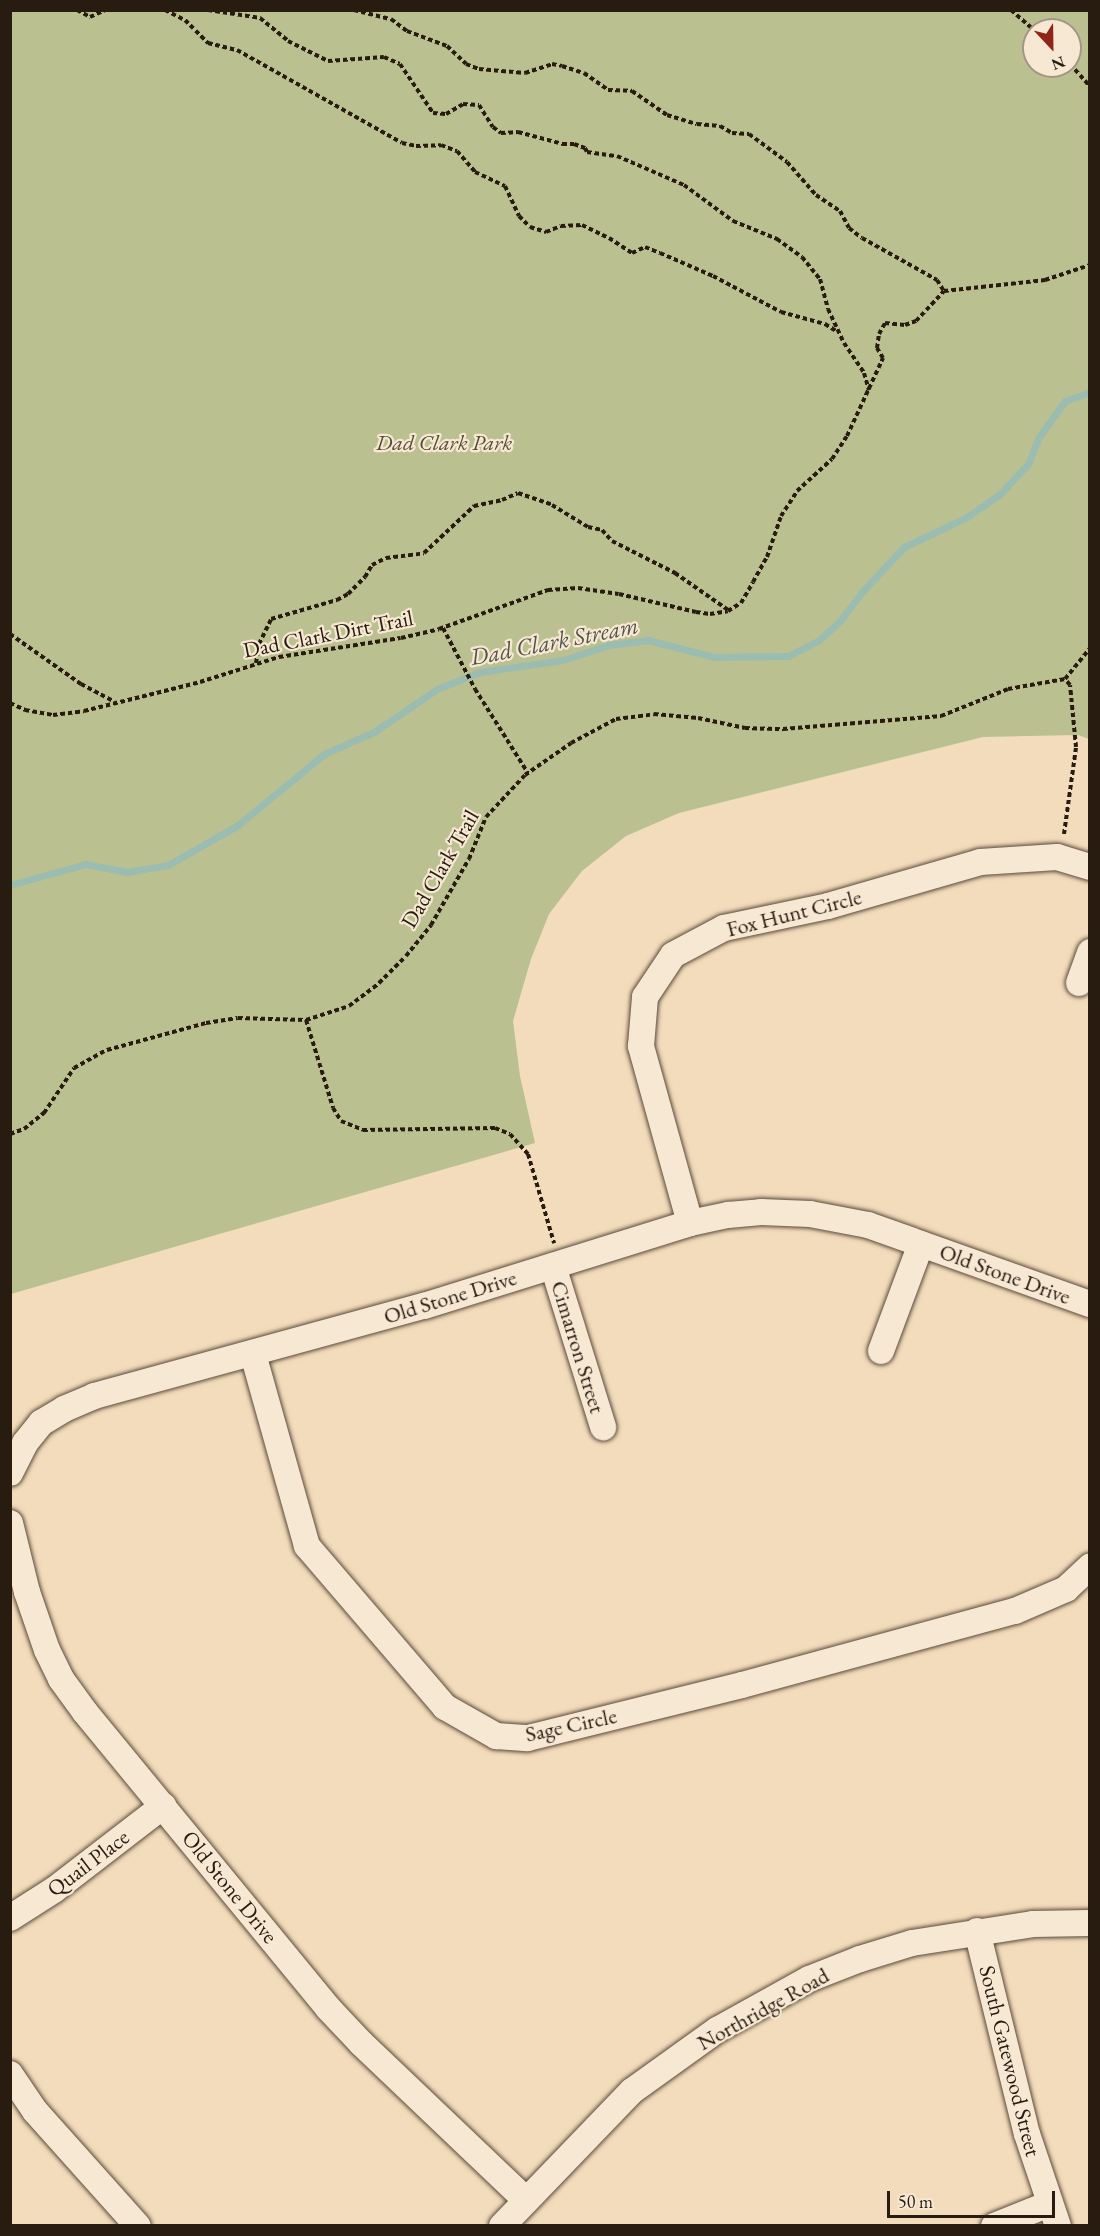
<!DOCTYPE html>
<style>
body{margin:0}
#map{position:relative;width:1100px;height:2236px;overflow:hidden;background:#f3dcbb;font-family:"EB Garamond",serif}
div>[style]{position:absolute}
.green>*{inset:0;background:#bbc090}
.stream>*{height:7px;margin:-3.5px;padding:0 3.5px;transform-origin:3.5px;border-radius:3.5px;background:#9bbcb1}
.path>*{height:4px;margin-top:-2px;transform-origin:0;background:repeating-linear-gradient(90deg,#281b10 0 4.5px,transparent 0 7.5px)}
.roads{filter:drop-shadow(0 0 2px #5b4b3b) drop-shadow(0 0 2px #5b4b3b)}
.minor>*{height:26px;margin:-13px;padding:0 13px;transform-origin:13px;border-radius:13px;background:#f7e8d3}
span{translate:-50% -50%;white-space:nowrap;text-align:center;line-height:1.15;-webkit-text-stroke:4.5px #f7e8d3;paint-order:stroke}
.park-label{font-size:22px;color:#544d36;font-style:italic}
.street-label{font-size:22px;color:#281b10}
.water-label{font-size:24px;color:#505348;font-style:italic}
.frame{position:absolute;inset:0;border:12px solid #281b10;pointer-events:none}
.north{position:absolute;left:1022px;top:18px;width:60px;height:60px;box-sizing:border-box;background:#f7e8d3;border:2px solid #a49685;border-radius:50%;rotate:158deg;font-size:16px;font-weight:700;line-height:24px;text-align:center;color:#281b10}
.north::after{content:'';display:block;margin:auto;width:21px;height:27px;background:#8f2418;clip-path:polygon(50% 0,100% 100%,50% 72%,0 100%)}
.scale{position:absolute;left:887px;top:2191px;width:168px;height:27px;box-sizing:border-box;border:3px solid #281b10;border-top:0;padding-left:8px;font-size:18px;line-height:21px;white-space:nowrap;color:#281b10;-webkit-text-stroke:4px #f7e8d3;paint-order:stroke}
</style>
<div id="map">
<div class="green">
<div style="clip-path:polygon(evenodd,11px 10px,1089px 11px,1089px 739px,1078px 735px,983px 737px,679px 813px,626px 836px,582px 871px,549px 914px,531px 959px,513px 1021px,520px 1076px,535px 1143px,11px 1294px,11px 10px,1034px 30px,1070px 30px,1070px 66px,1034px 66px,1034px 30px)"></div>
</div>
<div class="stream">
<div style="left:10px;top:885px;width:78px;rotate:-15.6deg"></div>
<div style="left:85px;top:864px;width:43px;rotate:10.8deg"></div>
<div style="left:127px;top:872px;width:42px;rotate:-9.7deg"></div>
<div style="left:168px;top:865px;width:81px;rotate:-29.7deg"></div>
<div style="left:238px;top:825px;width:112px;rotate:-39.5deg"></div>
<div style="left:324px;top:754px;width:55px;rotate:-23.7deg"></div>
<div style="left:374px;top:732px;width:76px;rotate:-34.3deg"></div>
<div style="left:437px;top:689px;width:46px;rotate:-21.6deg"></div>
<div style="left:480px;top:672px;width:84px;rotate:-8.2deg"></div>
<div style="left:563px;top:660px;width:48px;rotate:-18.1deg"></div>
<div style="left:609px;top:645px;width:39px;rotate:-7deg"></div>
<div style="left:648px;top:640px;width:68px;rotate:14.4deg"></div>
<div style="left:714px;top:657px;width:74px;rotate:-0.8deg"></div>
<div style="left:788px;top:656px;width:34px;rotate:-27deg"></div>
<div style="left:818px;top:641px;width:30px;rotate:-42deg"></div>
<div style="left:840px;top:621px;width:36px;rotate:-53deg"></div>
<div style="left:862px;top:592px;width:62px;rotate:-47deg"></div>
<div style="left:904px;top:547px;width:70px;rotate:-25.5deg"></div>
<div style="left:967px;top:517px;width:40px;rotate:-34.9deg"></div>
<div style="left:1000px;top:494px;width:41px;rotate:-47deg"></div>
<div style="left:1028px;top:464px;width:29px;rotate:-68deg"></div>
<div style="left:1039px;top:437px;width:44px;rotate:-54.2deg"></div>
<div style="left:1065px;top:401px;width:27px;rotate:-20deg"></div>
</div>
<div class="path">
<div style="left:77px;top:10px;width:15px;rotate:28deg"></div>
<div style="left:90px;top:17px;width:17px;rotate:-25deg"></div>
<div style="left:165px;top:10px;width:22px;rotate:27deg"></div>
<div style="left:185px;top:20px;width:33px;rotate:45deg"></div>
<div style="left:208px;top:43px;width:30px;rotate:14deg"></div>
<div style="left:237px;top:50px;width:189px;rotate:29.4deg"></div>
<div style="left:402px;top:143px;width:14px;rotate:12deg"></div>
<div style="left:416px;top:146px;width:25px;rotate:-2deg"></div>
<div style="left:441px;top:145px;width:17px;rotate:21deg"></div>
<div style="left:457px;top:151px;width:28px;rotate:49deg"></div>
<div style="left:475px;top:172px;width:33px;rotate:25deg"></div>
<div style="left:505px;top:186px;width:33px;rotate:65deg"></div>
<div style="left:519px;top:216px;width:16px;rotate:45deg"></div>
<div style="left:530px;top:227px;width:17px;rotate:17deg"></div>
<div style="left:546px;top:232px;width:16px;rotate:-22deg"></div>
<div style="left:561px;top:226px;width:21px;rotate:-3deg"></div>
<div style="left:582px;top:225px;width:30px;rotate:26deg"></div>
<div style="left:609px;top:238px;width:27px;rotate:33deg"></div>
<div style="left:632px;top:253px;width:14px;rotate:-25deg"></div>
<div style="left:645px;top:247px;width:16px;rotate:22deg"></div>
<div style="left:660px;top:253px;width:58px;rotate:23.5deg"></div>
<div style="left:713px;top:276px;width:77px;rotate:27.9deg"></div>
<div style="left:781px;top:312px;width:46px;rotate:15.3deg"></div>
<div style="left:825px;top:324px;width:15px;rotate:32deg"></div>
<div style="left:208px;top:10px;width:53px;rotate:8.7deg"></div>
<div style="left:260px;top:18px;width:36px;rotate:39deg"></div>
<div style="left:288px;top:41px;width:45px;rotate:26.6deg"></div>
<div style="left:328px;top:61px;width:56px;rotate:-4.1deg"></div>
<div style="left:384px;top:57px;width:17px;rotate:24deg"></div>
<div style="left:400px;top:64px;width:59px;rotate:56deg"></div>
<div style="left:433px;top:113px;width:13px;rotate:4deg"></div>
<div style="left:446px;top:114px;width:20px;rotate:-30deg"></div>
<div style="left:463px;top:104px;width:16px;rotate:4deg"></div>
<div style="left:479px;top:105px;width:26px;rotate:58deg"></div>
<div style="left:493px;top:127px;width:10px;rotate:37deg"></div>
<div style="left:501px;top:133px;width:17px;rotate:-3deg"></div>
<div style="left:518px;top:132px;width:47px;rotate:14.9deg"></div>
<div style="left:563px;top:144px;width:11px"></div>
<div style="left:574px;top:144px;width:12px;rotate:20deg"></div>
<div style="left:585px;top:148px;width:4px;rotate:63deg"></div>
<div style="left:587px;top:152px;width:30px;rotate:8deg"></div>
<div style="left:617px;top:156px;width:73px;rotate:23.4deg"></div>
<div style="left:684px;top:185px;width:61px;rotate:36.3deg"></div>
<div style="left:733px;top:221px;width:48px;rotate:22.2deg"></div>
<div style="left:777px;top:239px;width:31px;rotate:36deg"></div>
<div style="left:802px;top:257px;width:28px;rotate:51deg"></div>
<div style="left:820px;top:279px;width:31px;rotate:75deg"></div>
<div style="left:828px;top:309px;width:38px;rotate:65deg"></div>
<div style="left:844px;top:343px;width:36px;rotate:56deg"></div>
<div style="left:864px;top:373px;width:18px;rotate:74deg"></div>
<div style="left:354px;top:10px;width:38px;rotate:14deg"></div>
<div style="left:391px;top:19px;width:20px;rotate:37deg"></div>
<div style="left:407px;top:31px;width:43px;rotate:20.6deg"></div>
<div style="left:447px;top:46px;width:26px;rotate:43deg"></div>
<div style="left:466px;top:64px;width:14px;rotate:21deg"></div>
<div style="left:479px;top:69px;width:46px;rotate:5deg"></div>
<div style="left:525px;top:73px;width:28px;rotate:-18deg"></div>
<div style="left:552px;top:64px;width:10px;rotate:11deg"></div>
<div style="left:562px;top:66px;width:23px;rotate:18deg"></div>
<div style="left:584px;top:73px;width:29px;rotate:35deg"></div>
<div style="left:608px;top:90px;width:24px;rotate:2deg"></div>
<div style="left:632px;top:91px;width:42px;rotate:34.4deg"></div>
<div style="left:667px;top:115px;width:31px;rotate:17deg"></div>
<div style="left:697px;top:124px;width:23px;rotate:5deg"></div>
<div style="left:720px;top:126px;width:14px;rotate:30deg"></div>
<div style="left:732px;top:133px;width:17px;rotate:3deg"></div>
<div style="left:749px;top:134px;width:47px;rotate:36.4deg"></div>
<div style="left:787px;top:162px;width:44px;rotate:48.7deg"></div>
<div style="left:816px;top:195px;width:29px;rotate:34deg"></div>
<div style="left:840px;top:211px;width:19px;rotate:62deg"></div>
<div style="left:849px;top:228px;width:16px;rotate:38deg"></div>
<div style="left:862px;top:238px;width:86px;rotate:29.2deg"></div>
<div style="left:937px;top:280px;width:13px;rotate:58deg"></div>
<div style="left:1011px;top:10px;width:30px;rotate:41deg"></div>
<div style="left:1070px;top:64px;width:30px;rotate:48deg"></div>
<div style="left:443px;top:628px;width:69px;rotate:62.3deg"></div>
<div style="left:475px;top:689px;width:99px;rotate:57.8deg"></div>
<div style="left:10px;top:634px;width:87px;rotate:35.2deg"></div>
<div style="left:81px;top:684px;width:38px;rotate:28deg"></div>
<div style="left:256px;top:663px;width:19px;rotate:-81deg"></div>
<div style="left:259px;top:644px;width:28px;rotate:-64deg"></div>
<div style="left:271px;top:619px;width:69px;rotate:-16.1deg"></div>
<div style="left:337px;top:600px;width:13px;rotate:-29deg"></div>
<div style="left:348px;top:594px;width:24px;rotate:-45deg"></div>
<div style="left:365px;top:577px;width:14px;rotate:-60deg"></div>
<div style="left:372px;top:565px;width:16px;rotate:-27deg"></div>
<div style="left:386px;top:558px;width:38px;rotate:-7deg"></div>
<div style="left:424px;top:553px;width:69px;rotate:-43.2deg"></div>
<div style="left:474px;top:506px;width:29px;rotate:-12deg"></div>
<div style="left:502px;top:500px;width:17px;rotate:-24deg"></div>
<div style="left:518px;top:493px;width:36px;rotate:19deg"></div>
<div style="left:552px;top:505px;width:42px;rotate:31.4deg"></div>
<div style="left:588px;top:527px;width:14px;rotate:12deg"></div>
<div style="left:602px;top:530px;width:15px;rotate:48deg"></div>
<div style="left:612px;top:541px;width:71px;rotate:26.9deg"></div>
<div style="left:675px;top:573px;width:65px;rotate:34.9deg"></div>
<div style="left:10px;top:703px;width:17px;rotate:25deg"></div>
<div style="left:25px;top:710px;width:28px;rotate:10deg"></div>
<div style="left:53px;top:715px;width:31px;rotate:-7deg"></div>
<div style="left:84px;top:711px;width:120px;rotate:-14deg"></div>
<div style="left:200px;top:682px;width:83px;rotate:-17.6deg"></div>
<div style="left:279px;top:657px;width:123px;rotate:-8.9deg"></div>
<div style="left:401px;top:638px;width:39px;rotate:-13deg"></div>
<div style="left:439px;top:629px;width:116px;rotate:-19.7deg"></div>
<div style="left:548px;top:590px;width:30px;rotate:-4deg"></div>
<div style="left:578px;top:588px;width:41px;rotate:8.3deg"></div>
<div style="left:619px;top:594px;width:79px;rotate:13.2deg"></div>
<div style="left:696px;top:612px;width:14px;rotate:8deg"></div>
<div style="left:710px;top:614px;width:18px;rotate:-9deg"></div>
<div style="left:728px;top:611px;width:15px;rotate:-32deg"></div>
<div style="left:741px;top:603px;width:24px;rotate:-60deg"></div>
<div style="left:753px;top:582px;width:29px;rotate:-61deg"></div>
<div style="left:767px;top:557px;width:43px;rotate:-71.1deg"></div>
<div style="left:781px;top:516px;width:30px;rotate:-57deg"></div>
<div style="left:797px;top:491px;width:47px;rotate:-42.4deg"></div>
<div style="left:832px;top:459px;width:27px;rotate:-57deg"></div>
<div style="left:847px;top:436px;width:86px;rotate:-65.2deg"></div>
<div style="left:883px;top:358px;width:12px;rotate:-121deg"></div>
<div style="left:877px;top:348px;width:14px;rotate:-82deg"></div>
<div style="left:879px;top:334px;width:13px;rotate:-61deg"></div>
<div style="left:885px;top:323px;width:20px;rotate:6deg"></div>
<div style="left:905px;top:325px;width:12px;rotate:-20deg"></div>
<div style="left:916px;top:321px;width:41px;rotate:-47deg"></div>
<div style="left:944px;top:291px;width:102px;rotate:-6.2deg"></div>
<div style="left:1045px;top:280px;width:47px;rotate:-18.4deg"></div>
<div style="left:1064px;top:834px;width:88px;rotate:-82.1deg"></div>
<div style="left:1076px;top:747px;width:62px;rotate:-95.5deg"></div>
<div style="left:1070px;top:685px;width:8px;rotate:-130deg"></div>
<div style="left:306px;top:1020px;width:92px;rotate:72.9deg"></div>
<div style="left:333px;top:1108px;width:15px;rotate:58deg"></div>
<div style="left:341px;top:1121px;width:24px;rotate:22deg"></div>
<div style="left:363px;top:1130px;width:132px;rotate:-0.9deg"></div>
<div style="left:495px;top:1128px;width:16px;rotate:22deg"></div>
<div style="left:510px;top:1134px;width:27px;rotate:48deg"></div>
<div style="left:528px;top:1154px;width:93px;rotate:73.7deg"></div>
<div style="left:10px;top:1134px;width:15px;rotate:-20deg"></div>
<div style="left:24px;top:1129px;width:26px;rotate:-39deg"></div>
<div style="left:44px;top:1113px;width:54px;rotate:-56.3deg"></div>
<div style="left:74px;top:1068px;width:38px;rotate:-29deg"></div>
<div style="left:107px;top:1050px;width:103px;rotate:-15.3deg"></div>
<div style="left:206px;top:1023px;width:32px;rotate:-9deg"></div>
<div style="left:238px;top:1018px;width:68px;rotate:1.7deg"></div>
<div style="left:306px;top:1020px;width:45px;rotate:-18deg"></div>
<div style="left:349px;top:1006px;width:38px;rotate:-37deg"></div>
<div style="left:379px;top:983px;width:38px;rotate:-45deg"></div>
<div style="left:406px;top:956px;width:40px;rotate:-51deg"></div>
<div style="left:431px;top:925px;width:76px;rotate:-60.1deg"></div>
<div style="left:469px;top:859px;width:45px;rotate:-68deg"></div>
<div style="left:486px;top:817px;width:57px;rotate:-47.1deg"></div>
<div style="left:525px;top:775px;width:56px;rotate:-34.8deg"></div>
<div style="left:571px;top:743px;width:51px;rotate:-28.1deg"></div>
<div style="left:616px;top:719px;width:38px;rotate:-7deg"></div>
<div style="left:654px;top:714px;width:44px;rotate:5.2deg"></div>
<div style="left:698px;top:718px;width:48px;rotate:12deg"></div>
<div style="left:745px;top:728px;width:38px;rotate:2deg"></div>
<div style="left:783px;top:729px;width:159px;rotate:-4.7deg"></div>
<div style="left:941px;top:716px;width:72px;rotate:-21.9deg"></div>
<div style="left:1008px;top:689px;width:58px;rotate:-10deg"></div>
<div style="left:1065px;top:679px;width:40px;rotate:-51deg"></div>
</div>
<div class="roads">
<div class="minor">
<div style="left:1079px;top:983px;width:33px;rotate:-70deg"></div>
<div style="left:690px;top:1223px;width:184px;rotate:-105.5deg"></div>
<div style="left:641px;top:1046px;width:49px;rotate:-85.3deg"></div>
<div style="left:645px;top:997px;width:50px;rotate:-56.3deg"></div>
<div style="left:673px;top:955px;width:58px;rotate:-27.9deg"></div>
<div style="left:724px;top:928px;width:106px;rotate:-11.9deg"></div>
<div style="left:828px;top:906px;width:158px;rotate:-16.1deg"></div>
<div style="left:980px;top:862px;width:77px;rotate:-3.7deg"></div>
<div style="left:1057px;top:857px;width:34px;rotate:17deg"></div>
<div style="left:553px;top:1266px;width:169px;rotate:72.7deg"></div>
<div style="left:881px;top:1351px;width:114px;rotate:-69.5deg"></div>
<div style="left:253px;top:1354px;width:199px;rotate:74.3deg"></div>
<div style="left:307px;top:1546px;width:212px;rotate:49.4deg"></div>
<div style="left:445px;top:1707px;width:59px;rotate:29.6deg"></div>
<div style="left:496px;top:1736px;width:32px;rotate:4deg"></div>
<div style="left:528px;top:1738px;width:220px;rotate:-13.9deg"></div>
<div style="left:742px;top:1685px;width:283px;rotate:-15.2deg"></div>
<div style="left:1015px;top:1611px;width:56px;rotate:-23.3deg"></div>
<div style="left:1066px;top:1589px;width:33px;rotate:-43deg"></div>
<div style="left:10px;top:1473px;width:34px;rotate:-63deg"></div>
<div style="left:25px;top:1443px;width:26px;rotate:-51deg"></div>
<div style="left:41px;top:1423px;width:27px;rotate:-31deg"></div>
<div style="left:64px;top:1409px;width:33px;rotate:-23deg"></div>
<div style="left:94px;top:1396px;width:342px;rotate:-15.3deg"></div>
<div style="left:424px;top:1306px;width:279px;rotate:-17.3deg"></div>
<div style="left:690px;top:1223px;width:39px;rotate:-12deg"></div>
<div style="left:728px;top:1215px;width:33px;rotate:-5deg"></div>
<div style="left:761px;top:1212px;width:49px;rotate:2.3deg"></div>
<div style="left:810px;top:1214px;width:59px;rotate:10.7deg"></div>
<div style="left:868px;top:1225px;width:236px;rotate:19.6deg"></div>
<div style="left:10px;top:1523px;width:71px;rotate:76.2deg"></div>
<div style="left:27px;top:1592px;width:61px;rotate:71deg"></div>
<div style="left:47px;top:1650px;width:32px;rotate:64deg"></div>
<div style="left:61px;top:1679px;width:41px;rotate:54deg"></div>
<div style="left:85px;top:1712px;width:383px;rotate:50.6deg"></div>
<div style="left:328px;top:2008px;width:48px;rotate:46.7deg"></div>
<div style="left:361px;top:2043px;width:228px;rotate:43.6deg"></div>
<div style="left:10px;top:1918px;width:52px;rotate:-32.5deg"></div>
<div style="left:54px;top:1890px;width:138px;rotate:-37.6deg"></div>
<div style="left:977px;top:1931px;width:209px;rotate:76.2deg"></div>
<div style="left:1027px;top:2134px;width:97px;rotate:71.4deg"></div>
<div style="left:10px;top:2074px;width:45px;rotate:56deg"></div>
<div style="left:35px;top:2111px;width:154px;rotate:48.2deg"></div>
<div style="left:502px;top:2226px;width:187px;rotate:-46.1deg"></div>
<div style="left:632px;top:2091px;width:105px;rotate:-35.7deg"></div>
<div style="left:717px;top:2030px;width:105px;rotate:-29deg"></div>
<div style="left:809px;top:1979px;width:55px;rotate:-21.4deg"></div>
<div style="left:860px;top:1959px;width:54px;rotate:-17.1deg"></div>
<div style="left:912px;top:1943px;width:122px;rotate:-8.9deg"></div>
<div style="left:1033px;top:1924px;width:57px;rotate:-1deg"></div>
<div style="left:994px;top:2226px;width:59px;rotate:-21.8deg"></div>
</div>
</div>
<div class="park-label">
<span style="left:444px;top:443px">Dad Clark Park</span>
</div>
<div class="street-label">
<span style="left:328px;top:634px;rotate:-11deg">Dad Clark Dirt Trail</span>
<span style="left:440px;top:869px;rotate:-60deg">Dad Clark Trail</span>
<span style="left:794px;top:913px;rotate:-14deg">Fox Hunt Circle</span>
<span style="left:1005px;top:1274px;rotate:20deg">Old Stone Drive</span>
<span style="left:450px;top:1297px;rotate:-17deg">Old Stone Drive</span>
<span style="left:578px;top:1347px;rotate:73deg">Cimarron Street</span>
<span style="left:571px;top:1725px;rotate:-12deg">Sage Circle</span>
<span style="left:88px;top:1863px;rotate:-37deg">Quail Place</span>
<span style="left:230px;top:1887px;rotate:51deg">Old Stone Drive</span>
<span style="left:763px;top:2009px;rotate:-29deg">Northridge Road</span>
<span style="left:1010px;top:2061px;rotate:76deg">South Gatewood Street</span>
</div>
<div class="water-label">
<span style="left:554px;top:641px;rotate:-11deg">Dad Clark Stream</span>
</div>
<div class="frame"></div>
<div class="north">N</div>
<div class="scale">50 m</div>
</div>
